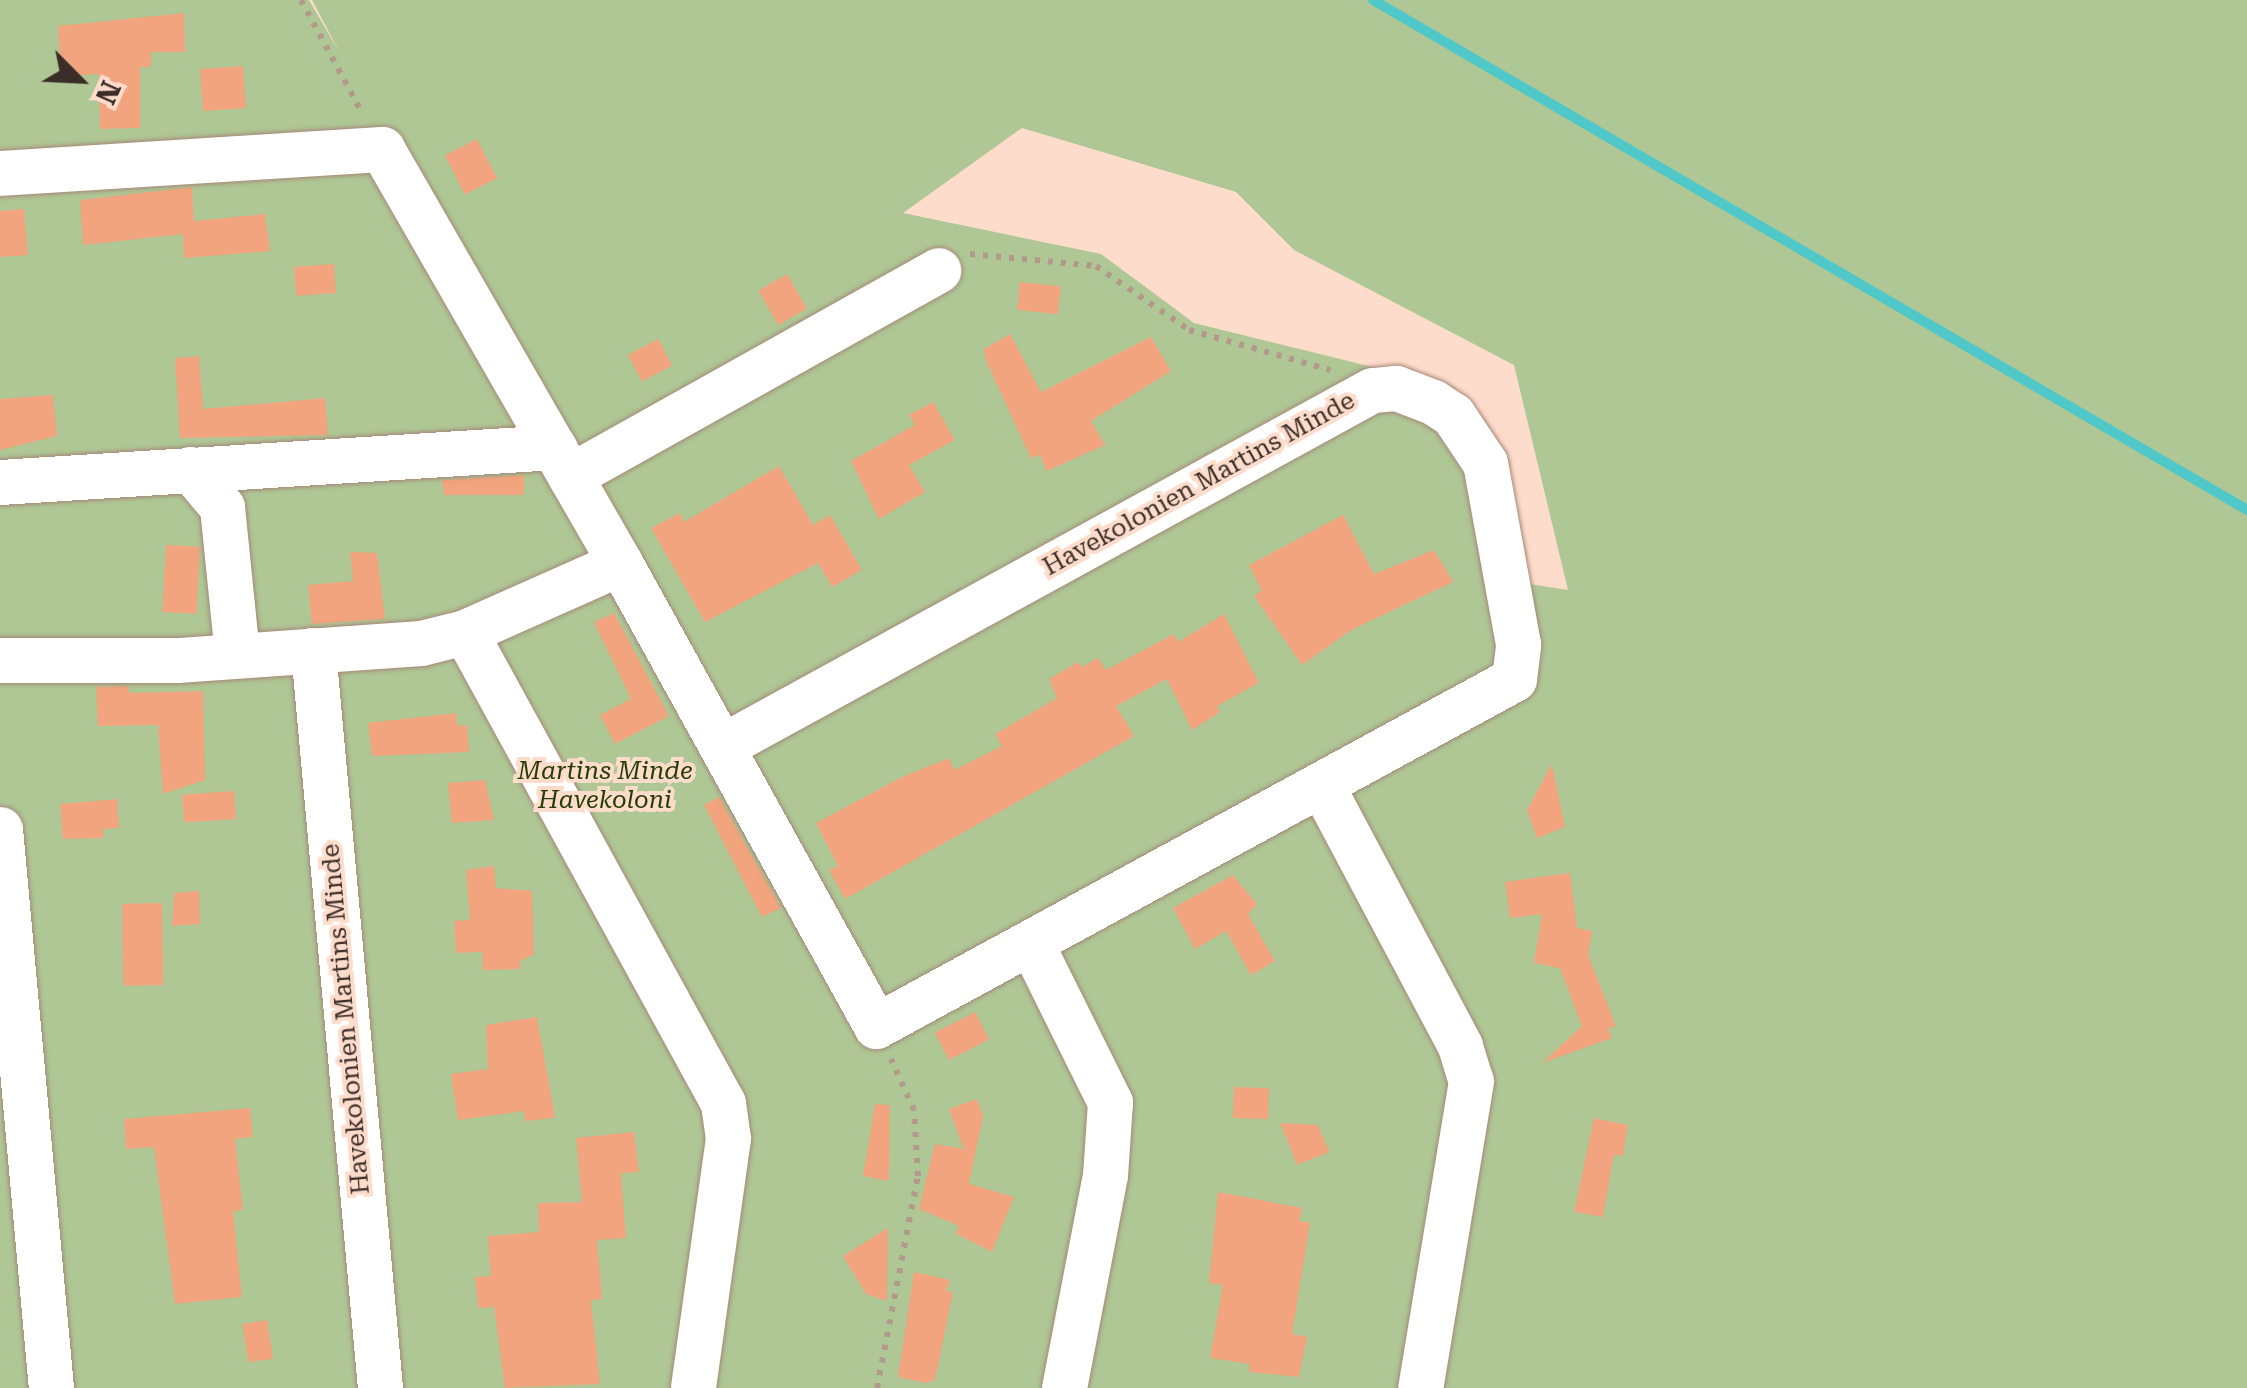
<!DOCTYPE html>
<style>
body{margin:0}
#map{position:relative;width:2247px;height:1388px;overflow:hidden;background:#fedccb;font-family:"Roboto Serif",serif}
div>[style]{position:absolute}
.green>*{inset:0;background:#aec795}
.stream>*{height:10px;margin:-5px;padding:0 5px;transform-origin:5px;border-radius:5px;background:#50c8c9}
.building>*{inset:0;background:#f1a47d;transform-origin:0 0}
.path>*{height:6px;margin-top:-3px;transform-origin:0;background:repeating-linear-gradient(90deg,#b3998c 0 5px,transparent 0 13px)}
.roads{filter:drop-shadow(0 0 2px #a78879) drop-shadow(0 0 2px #a78879)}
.minor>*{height:45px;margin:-22.5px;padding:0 22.5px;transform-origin:22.5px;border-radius:22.5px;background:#fff}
span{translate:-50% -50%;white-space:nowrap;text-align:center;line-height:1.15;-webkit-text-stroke:8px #fedccb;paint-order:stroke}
.street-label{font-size:25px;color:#3b2e28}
.park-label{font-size:25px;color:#273d06;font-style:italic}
.north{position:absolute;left:30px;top:30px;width:100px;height:100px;-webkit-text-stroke:8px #fedccb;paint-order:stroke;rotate:114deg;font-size:28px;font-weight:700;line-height:40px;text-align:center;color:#3b2e28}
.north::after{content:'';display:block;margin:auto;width:35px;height:45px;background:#3b2e28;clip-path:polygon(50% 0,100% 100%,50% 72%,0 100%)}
</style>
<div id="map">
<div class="green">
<div style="clip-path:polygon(evenodd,0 0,309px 0,341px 55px,312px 0,2247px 0,2247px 1388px,0 1388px,0 0,1022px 128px,1236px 192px,1294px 250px,1514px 365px,1568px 590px,1523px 583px,1505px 474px,1485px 421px,1454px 387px,1194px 323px,1101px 254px,903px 213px,1022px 128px)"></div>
</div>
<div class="stream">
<div style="left:1373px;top:0;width:1012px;rotate:30.26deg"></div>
</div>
<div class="building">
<div style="clip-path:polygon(184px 13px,185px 52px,151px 52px,151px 67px,140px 67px,140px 128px,100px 129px,99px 74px,61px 76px,58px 26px)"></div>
<div style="left:243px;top:66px;width:42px;height:43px;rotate:86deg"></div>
<div style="left:477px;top:139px;width:44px;height:36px;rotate:63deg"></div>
<div style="clip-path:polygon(192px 187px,194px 221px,265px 214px,270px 251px,184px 258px,183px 234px,83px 245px,80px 200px)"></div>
<div style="clip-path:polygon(24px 209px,28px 255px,0 257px,0 211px)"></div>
<div style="left:334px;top:264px;width:29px;height:40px;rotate:86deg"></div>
<div style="left:787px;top:274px;width:40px;height:33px;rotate:60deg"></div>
<div style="left:1020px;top:282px;width:41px;height:28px;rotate:6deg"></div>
<div style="clip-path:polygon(1010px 334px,1041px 392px,1151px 337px,1171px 371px,1091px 421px,1105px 445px,1047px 471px,1040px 455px,1031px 458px,986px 361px,984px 349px)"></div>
<div style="left:658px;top:339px;width:30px;height:34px;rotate:62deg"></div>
<div style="clip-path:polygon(199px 356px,203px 409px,325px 398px,328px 435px,180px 438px,175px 358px)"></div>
<div style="clip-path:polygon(53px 395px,57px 436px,0 450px,0 399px)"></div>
<div style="clip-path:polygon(933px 402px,955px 440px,909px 465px,925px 492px,879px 519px,851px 461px,915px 425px,909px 415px)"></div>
<div style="clip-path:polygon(779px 466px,813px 525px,830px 515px,862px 570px,832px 587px,818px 563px,705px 622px,651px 528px,680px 513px,684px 522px)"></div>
<div style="clip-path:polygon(524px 475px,524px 495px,444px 495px,442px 480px)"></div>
<div style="clip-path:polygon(1343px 515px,1374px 574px,1434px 550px,1453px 582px,1353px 629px,1302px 665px,1254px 596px,1262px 591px,1249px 565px)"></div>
<div style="left:166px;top:545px;width:34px;height:67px;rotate:3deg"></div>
<div style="clip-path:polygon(350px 552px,377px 553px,385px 619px,312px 624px,308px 585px,353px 581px)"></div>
<div style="clip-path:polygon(614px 613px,669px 716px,615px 744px,600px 715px,631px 699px,594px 622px)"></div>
<div style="clip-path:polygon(1224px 614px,1259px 683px,1217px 706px,1220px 712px,1192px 730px,1167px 679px,1116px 706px,1134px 736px,845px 899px,829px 870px,838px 866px,816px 823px,902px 777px,949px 758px,954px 770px,1002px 746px,995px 734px,1057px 698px,1049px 679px,1078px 662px,1082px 667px,1098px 658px,1106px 670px,1174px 634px,1178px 642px)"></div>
<div style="clip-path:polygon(128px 686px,129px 693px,203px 691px,205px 780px,163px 794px,158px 725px,98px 726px,96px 687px)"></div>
<div style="clip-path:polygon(456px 713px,457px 726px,467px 725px,469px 752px,372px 756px,368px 723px)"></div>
<div style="clip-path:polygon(1552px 764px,1565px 827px,1537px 838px,1527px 810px)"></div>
<div style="clip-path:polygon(485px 780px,494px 820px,452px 823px,448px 783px)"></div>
<div style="left:234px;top:791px;width:28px;height:52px;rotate:86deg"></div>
<div style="clip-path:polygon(719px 797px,781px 908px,762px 917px,704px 805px)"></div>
<div style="clip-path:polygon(117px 799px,119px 828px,103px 829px,103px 838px,63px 839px,60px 804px)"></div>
<div style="clip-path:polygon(494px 866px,496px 888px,532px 891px,534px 954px,520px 961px,520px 969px,483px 970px,482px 952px,456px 953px,454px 921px,470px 920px,466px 870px)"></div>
<div style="clip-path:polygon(1570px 873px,1577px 928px,1592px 931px,1588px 955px,1616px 1026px,1608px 1029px,1612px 1038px,1542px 1063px,1582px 1026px,1560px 968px,1534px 963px,1542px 914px,1510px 918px,1505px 882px)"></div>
<div style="clip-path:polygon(1233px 875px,1257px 904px,1248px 914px,1275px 961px,1251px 975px,1226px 931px,1195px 949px,1173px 908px)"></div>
<div style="clip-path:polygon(199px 891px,200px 924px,172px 926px,174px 893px)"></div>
<div style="left:162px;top:903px;width:82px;height:40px;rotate:89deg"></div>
<div style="left:975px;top:1012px;width:31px;height:45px;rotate:63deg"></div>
<div style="clip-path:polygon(537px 1017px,555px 1118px,525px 1121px,524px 1111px,458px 1120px,451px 1074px,488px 1069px,486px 1025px)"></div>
<div style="left:1234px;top:1087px;width:35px;height:31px;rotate:2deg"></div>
<div style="clip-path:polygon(977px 1099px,983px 1116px,969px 1184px,1014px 1197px,992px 1252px,956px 1234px,959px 1226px,919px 1209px,935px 1144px,964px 1149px,949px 1109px)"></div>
<div style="clip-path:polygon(875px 1104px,890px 1105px,889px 1181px,863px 1176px)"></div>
<div style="clip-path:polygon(250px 1108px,253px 1137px,235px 1139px,243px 1210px,233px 1211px,242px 1297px,175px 1304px,154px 1147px,126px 1149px,124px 1119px)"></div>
<div style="clip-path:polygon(1594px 1118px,1628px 1125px,1623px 1156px,1614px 1155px,1603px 1217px,1574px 1212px)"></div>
<div style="clip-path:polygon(1280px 1123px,1318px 1125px,1329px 1152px,1297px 1165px)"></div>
<div style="clip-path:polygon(634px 1132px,639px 1172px,621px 1173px,626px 1238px,597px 1240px,602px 1299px,591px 1300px,600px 1384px,505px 1388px,494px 1307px,478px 1308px,475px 1277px,491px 1276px,488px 1236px,539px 1232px,538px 1203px,582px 1202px,576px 1138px)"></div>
<div style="clip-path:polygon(1218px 1192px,1302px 1208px,1299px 1221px,1310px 1223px,1292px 1334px,1307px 1337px,1299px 1377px,1249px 1372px,1250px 1364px,1210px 1358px,1223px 1285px,1209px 1283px)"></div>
<div style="clip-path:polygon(888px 1228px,887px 1301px,866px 1294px,843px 1256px)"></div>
<div style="clip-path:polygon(914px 1272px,950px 1280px,946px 1291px,953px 1292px,935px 1380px,926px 1383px,898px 1377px)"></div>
<div style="left:267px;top:1320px;width:39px;height:25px;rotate:81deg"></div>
</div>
<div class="path">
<div style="left:301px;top:0;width:128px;rotate:61.6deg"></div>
<div style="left:970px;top:254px;width:127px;rotate:5.4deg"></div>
<div style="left:1096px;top:266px;width:113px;rotate:34.5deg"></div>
<div style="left:1189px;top:330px;width:147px;rotate:15.8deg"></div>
<div style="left:877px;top:1388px;width:216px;rotate:-79.1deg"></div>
<div style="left:918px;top:1176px;width:66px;rotate:-93.5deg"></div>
<div style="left:914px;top:1110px;width:56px;rotate:-114.3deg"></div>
</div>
<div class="roads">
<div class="minor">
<div style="left:0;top:173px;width:383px;rotate:-3.6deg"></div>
<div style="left:382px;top:149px;width:478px;rotate:60.1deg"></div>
<div style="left:620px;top:563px;width:170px;rotate:156deg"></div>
<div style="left:465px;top:632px;width:45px;rotate:166deg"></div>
<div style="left:421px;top:643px;width:245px;rotate:176deg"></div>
<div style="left:177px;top:660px;width:177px;rotate:180deg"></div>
<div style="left:190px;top:469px;width:50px;rotate:49.9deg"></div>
<div style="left:222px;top:507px;width:149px;rotate:84.2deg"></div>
<div style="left:570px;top:476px;width:422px;rotate:-29.2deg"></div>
<div style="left:0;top:482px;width:555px;rotate:-3.61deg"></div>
<div style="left:620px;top:563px;width:529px;rotate:61.06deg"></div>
<div style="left:876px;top:1026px;width:726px;rotate:-28.54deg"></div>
<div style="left:1514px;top:679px;width:35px;rotate:-83deg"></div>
<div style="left:1518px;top:644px;width:184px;rotate:-100.3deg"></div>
<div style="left:1485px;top:463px;width:58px;rotate:-123.7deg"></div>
<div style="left:1453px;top:415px;width:24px;rotate:-147deg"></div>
<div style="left:1433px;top:402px;width:40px;rotate:-159deg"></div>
<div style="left:1396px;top:388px;width:24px;rotate:175deg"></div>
<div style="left:1372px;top:390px;width:739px;rotate:151.28deg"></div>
<div style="left:465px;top:632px;width:537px;rotate:61.29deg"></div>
<div style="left:723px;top:1103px;width:35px;rotate:82deg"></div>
<div style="left:728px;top:1138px;width:252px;rotate:98deg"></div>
<div style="left:313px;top:650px;width:741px;rotate:84.81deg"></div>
<div style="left:1322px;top:786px;width:294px;rotate:62deg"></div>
<div style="left:1460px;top:1046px;width:37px;rotate:73deg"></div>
<div style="left:1471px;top:1081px;width:311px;rotate:99.4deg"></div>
<div style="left:0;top:829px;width:561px;rotate:84.79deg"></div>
<div style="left:1031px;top:943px;width:178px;rotate:63.6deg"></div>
<div style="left:1110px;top:1102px;width:73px;rotate:93.9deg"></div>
<div style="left:1105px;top:1175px;width:217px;rotate:100.9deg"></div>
</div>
</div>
<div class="street-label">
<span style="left:1199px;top:484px;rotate:-29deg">Havekolonien Martins Minde</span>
<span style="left:346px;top:1019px;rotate:-95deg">Havekolonien Martins Minde</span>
</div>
<div class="park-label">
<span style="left:605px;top:786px">Martins Minde<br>Havekoloni</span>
</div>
<div class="north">N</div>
</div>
